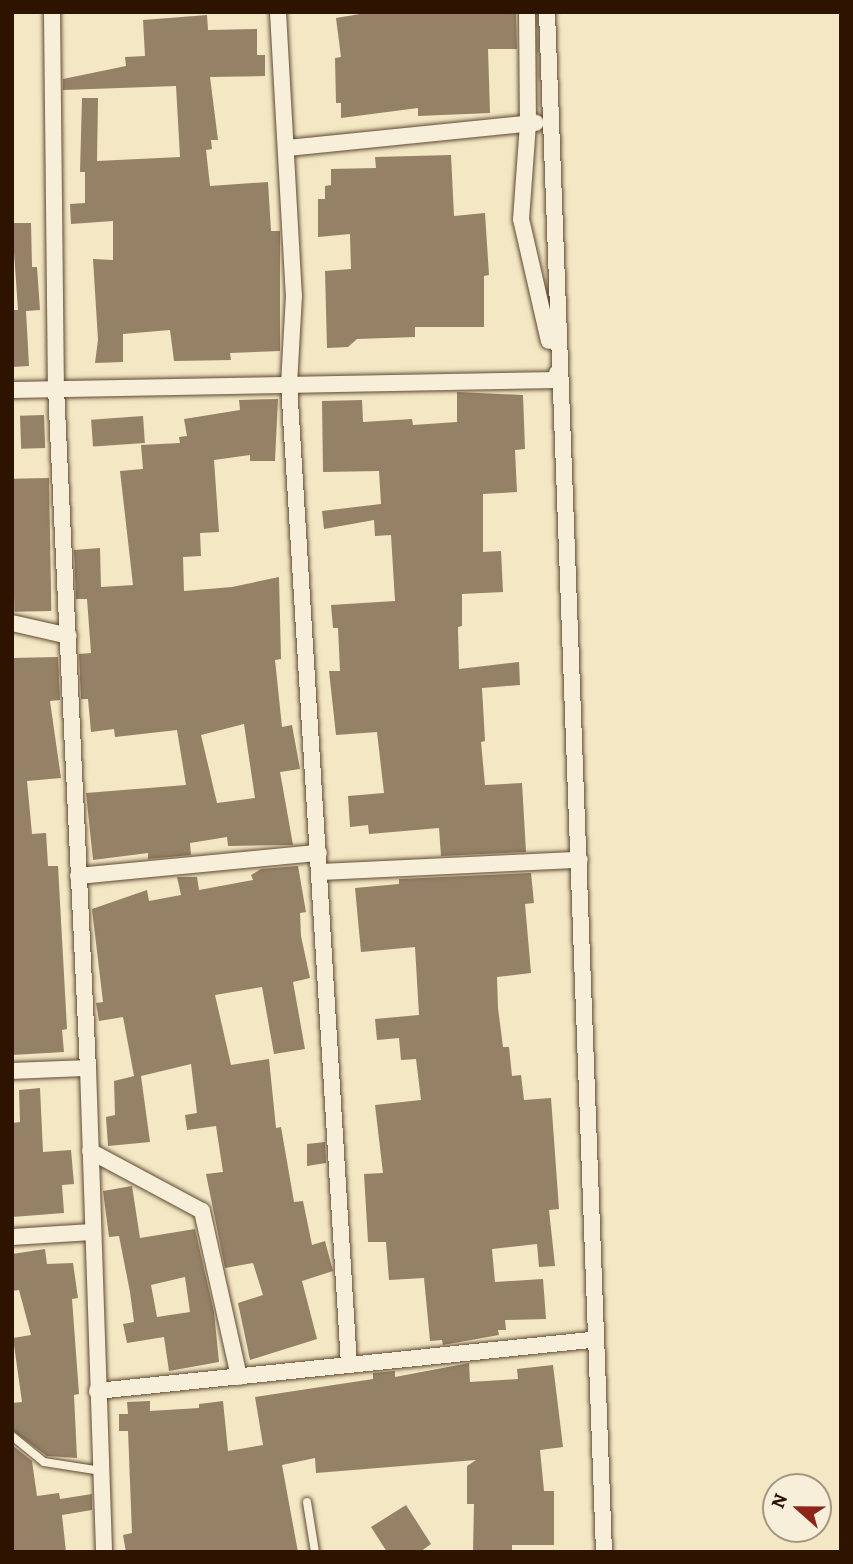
<!DOCTYPE html>
<style>
body{margin:0}
#map{position:relative;width:853px;height:1564px;overflow:hidden;background:#f3e7c4;font-family:Alegreya,serif}
div>[style]{position:absolute}
.building>*{inset:0;background:#948166;transform-origin:0 0}
.roads{filter:drop-shadow(0 0 2px #5f4831) drop-shadow(0 0 2px #5f4831)}
.lane>*{height:8px;margin:-4px;padding:0 4px;transform-origin:4px;border-radius:4px;background:#f7efd9}
.street>*{height:16px;margin:-8px;padding:0 8px;transform-origin:8px;border-radius:8px;background:#f7efd9}
span{translate:-50% -50%;white-space:nowrap;text-align:center;line-height:1.15;-webkit-text-stroke:7px #f7efd9;paint-order:stroke}
.frame{position:absolute;inset:0;border:14px solid #2e1300;pointer-events:none}
.north{position:absolute;left:762px;top:1473px;width:70px;height:70px;box-sizing:border-box;background:#f7efd9;border:2px solid #a79782;border-radius:50%;rotate:291deg;font-size:19px;font-weight:700;line-height:28px;text-align:center;color:#2e1300}
.north::after{content:'';display:block;margin:auto;width:24px;height:32px;background:#8f2418;clip-path:polygon(50% 0,100% 100%,50% 72%,0 100%)}
</style>
<div id="map">
<div class="building">
<div style="clip-path:polygon(372px 12px,516px 12px,517px 49px,488px 49px,490px 113px,418px 116px,418px 108px,341px 118px,341px 103px,336px 103px,335px 58px,341px 57px,336px 18px)"></div>
<div style="clip-path:polygon(207px 15px,208px 30px,257px 29px,257px 55px,265px 55px,265px 76px,210px 77px,218px 140px,211px 140px,212px 149px,206px 150px,210px 186px,268px 182px,271px 231px,280px 231px,280px 351px,230px 353px,231px 360px,174px 361px,170px 330px,123px 334px,123px 362px,95px 363px,98px 340px,93px 259px,113px 260px,113px 221px,71px 224px,70px 204px,85px 203px,85px 172px,80px 172px,82px 98px,98px 98px,97px 161px,180px 157px,176px 86px,63px 90px,63px 79px,126px 66px,125px 57px,145px 56px,143px 20px)"></div>
<div style="clip-path:polygon(451px 155px,454px 216px,485px 213px,489px 275px,484px 276px,484px 327px,415px 327px,415px 337px,357px 339px,348px 347px,327px 348px,325px 271px,351px 269px,350px 234px,318px 237px,318px 199px,325px 199px,325px 186px,331px 185px,331px 169px,376px 168px,375px 157px)"></div>
<div style="clip-path:polygon(12px 223px,31px 223px,32px 267px,37px 267px,40px 310px,26px 311px,29px 366px,12px 367px,12px 310px,18px 310px)"></div>
<div style="clip-path:polygon(457px 392px,523px 395px,525px 449px,515px 450px,517px 492px,483px 494px,483px 552px,501px 551px,503px 592px,462px 594px,462px 626px,458px 627px,459px 669px,519px 662px,520px 685px,482px 688px,485px 741px,481px 742px,485px 785px,522px 783px,526px 852px,441px 856px,439px 828px,369px 834px,368px 825px,350px 827px,348px 796px,384px 793px,377px 732px,336px 735px,329px 671px,340px 671px,338px 628px,333px 628px,331px 605px,395px 601px,391px 535px,375px 536px,374px 520px,324px 529px,322px 511px,381px 504px,379px 471px,323px 472px,322px 401px,362px 400px,363px 422px,412px 419px,413px 425px,457px 422px)"></div>
<div style="clip-path:polygon(evenodd,278px 399px,275px 461px,250px 461px,250px 455px,214px 460px,219px 532px,200px 533px,201px 556px,183px 557px,184px 591px,232px 587px,279px 577px,281px 659px,275px 660px,282px 727px,292px 725px,300px 769px,280px 772px,293px 845px,228px 846px,227px 837px,190px 843px,191px 855px,148px 859px,148px 853px,93px 860px,86px 793px,186px 785px,177px 730px,115px 737px,114px 729px,91px 732px,88px 699px,81px 699px,79px 654px,91px 653px,87px 599px,76px 599px,74px 550px,100px 548px,101px 587px,133px 585px,120px 471px,143px 469px,141px 445px,180px 443px,179px 437px,187px 436px,184px 419px,240px 410px,239px 400px,278px 399px,244px 724px,255px 798px,217px 803px,201px 735px,244px 724px)"></div>
<div style="left:44px;top:415px;width:33px;height:24px;rotate:88deg"></div>
<div style="left:143px;top:416px;width:27px;height:52px;rotate:86deg"></div>
<div style="left:49px;top:478px;width:133px;height:37px;rotate:89deg"></div>
<div style="clip-path:polygon(58px 657px,60px 700px,50px 701px,61px 778px,27px 781px,32px 834px,46px 833px,48px 866px,58px 866px,67px 1029px,62px 1030px,64px 1052px,12px 1055px,12px 658px)"></div>
<div style="clip-path:polygon(298px 866px,306px 912px,300px 913px,301px 936px,310px 978px,293px 982px,305px 1049px,274px 1054px,262px 987px,215px 995px,231px 1065px,269px 1059px,276px 1128px,281px 1127px,294px 1202px,303px 1201px,312px 1245px,325px 1241px,333px 1271px,302px 1281px,317px 1339px,250px 1360px,238px 1303px,263px 1295px,253px 1263px,225px 1268px,206px 1174px,223px 1172px,216px 1126px,187px 1130px,185px 1115px,197px 1113px,191px 1064px,141px 1076px,150px 1142px,108px 1146px,106px 1117px,115px 1115px,114px 1081px,134px 1076px,123px 1017px,99px 1021px,96px 1003px,103px 1002px,92px 909px,147px 890px,149px 901px,181px 895px,177px 877px,197px 877px,199px 890px,253px 880px,251px 875px,261px 869px)"></div>
<div style="clip-path:polygon(531px 873px,534px 903px,525px 904px,531px 973px,497px 977px,498px 1008px,503px 1047px,509px 1047px,512px 1076px,521px 1075px,524px 1100px,551px 1098px,559px 1209px,549px 1210px,555px 1266px,539px 1267px,537px 1244px,492px 1249px,495px 1282px,543px 1279px,546px 1319px,505px 1320px,506px 1330px,498px 1330px,499px 1335px,443px 1345px,442px 1340px,430px 1341px,424px 1278px,389px 1280px,386px 1242px,368px 1242px,364px 1174px,383px 1173px,375px 1105px,421px 1100px,416px 1059px,401px 1060px,399px 1038px,377px 1040px,375px 1019px,419px 1015px,415px 947px,361px 952px,355px 888px,399px 884px,399px 879px)"></div>
<div style="clip-path:polygon(40px 1088px,43px 1152px,71px 1150px,74px 1184px,62px 1185px,64px 1213px,12px 1217px,12px 1123px,20px 1122px,19px 1090px)"></div>
<div style="clip-path:polygon(325px 1142px,326px 1163px,307px 1166px,307px 1144px)"></div>
<div style="clip-path:polygon(evenodd,132px 1186px,140px 1238px,195px 1229px,214px 1312px,219px 1362px,169px 1371px,164px 1337px,127px 1343px,123px 1324px,134px 1322px,130px 1292px,119px 1236px,109px 1237px,103px 1191px,132px 1186px,185px 1277px,190px 1312px,157px 1317px,151px 1285px,185px 1277px)"></div>
<div style="clip-path:polygon(45px 1249px,47px 1264px,73px 1263px,78px 1298px,72px 1299px,79px 1394px,74px 1395px,77px 1458px,47px 1456px,12px 1430px,12px 1403px,22px 1402px,13px 1338px,31px 1335px,19px 1290px,12px 1291px,12px 1254px)"></div>
<div style="clip-path:polygon(469px 1363px,470px 1382px,518px 1379px,517px 1369px,553px 1365px,563px 1447px,540px 1450px,544px 1491px,554px 1491px,554px 1545px,512px 1545px,512px 1552px,473px 1552px,474px 1504px,467px 1504px,467px 1466px,476px 1460px,316px 1473px,315px 1458px,282px 1465px,298px 1552px,126px 1552px,123px 1535px,132px 1533px,128px 1431px,119px 1431px,119px 1414px,128px 1414px,127px 1402px,150px 1401px,150px 1411px,199px 1408px,199px 1404px,223px 1401px,228px 1451px,263px 1445px,255px 1397px,373px 1379px,373px 1373px,395px 1371px,395px 1377px)"></div>
<div style="clip-path:polygon(12px 1445px,32px 1461px,37px 1496px,59px 1493px,60px 1499px,92px 1494px,92px 1510px,62px 1515px,66px 1552px,12px 1552px)"></div>
<div style="clip-path:polygon(406px 1505px,431px 1544px,420px 1552px,387px 1552px,371px 1527px)"></div>
</div>
<div class="roads">
<div class="lane">
<div style="left:12px;top:1436px;width:41px;rotate:39.1deg"></div>
<div style="left:44px;top:1462px;width:58px;rotate:9deg"></div>
<div style="left:307px;top:1502px;width:51px;rotate:80.9deg"></div>
</div>
<div class="street">
<div style="left:52px;top:12px;width:376px;rotate:89.4deg"></div>
<div style="left:56px;top:388px;width:681px;rotate:87.31deg"></div>
<div style="left:88px;top:1068px;width:484px;rotate:88.1deg"></div>
<div style="left:278px;top:12px;width:283px;rotate:86.8deg"></div>
<div style="left:294px;top:295px;width:89px;rotate:93.2deg"></div>
<div style="left:289px;top:384px;width:983px;rotate:86.5deg"></div>
<div style="left:527px;top:12px;width:112px;rotate:89.5deg"></div>
<div style="left:528px;top:124px;width:95px;rotate:94.2deg"></div>
<div style="left:521px;top:219px;width:125px;rotate:77.1deg"></div>
<div style="left:547px;top:12px;width:1541px;rotate:87.88deg"></div>
<div style="left:288px;top:148px;width:249px;rotate:-5.8deg"></div>
<div style="left:12px;top:390px;width:546px;rotate:-1.05deg"></div>
<div style="left:558px;top:380px;width:7px;rotate:-98deg"></div>
<div style="left:12px;top:623px;width:58px;rotate:12.8deg"></div>
<div style="left:321px;top:872px;width:259px;rotate:-2.7deg"></div>
<div style="left:78px;top:876px;width:242px;rotate:-5.5deg"></div>
<div style="left:12px;top:1071px;width:76px;rotate:-2.3deg"></div>
<div style="left:90px;top:1151px;width:127px;rotate:28.2deg"></div>
<div style="left:202px;top:1211px;width:170px;rotate:77.4deg"></div>
<div style="left:12px;top:1237px;width:80px;rotate:-3.6deg"></div>
<div style="left:97px;top:1391px;width:500px;rotate:-5.9deg"></div>
</div>
</div>
<div class="frame"></div>
<div class="north">N</div>
</div>
